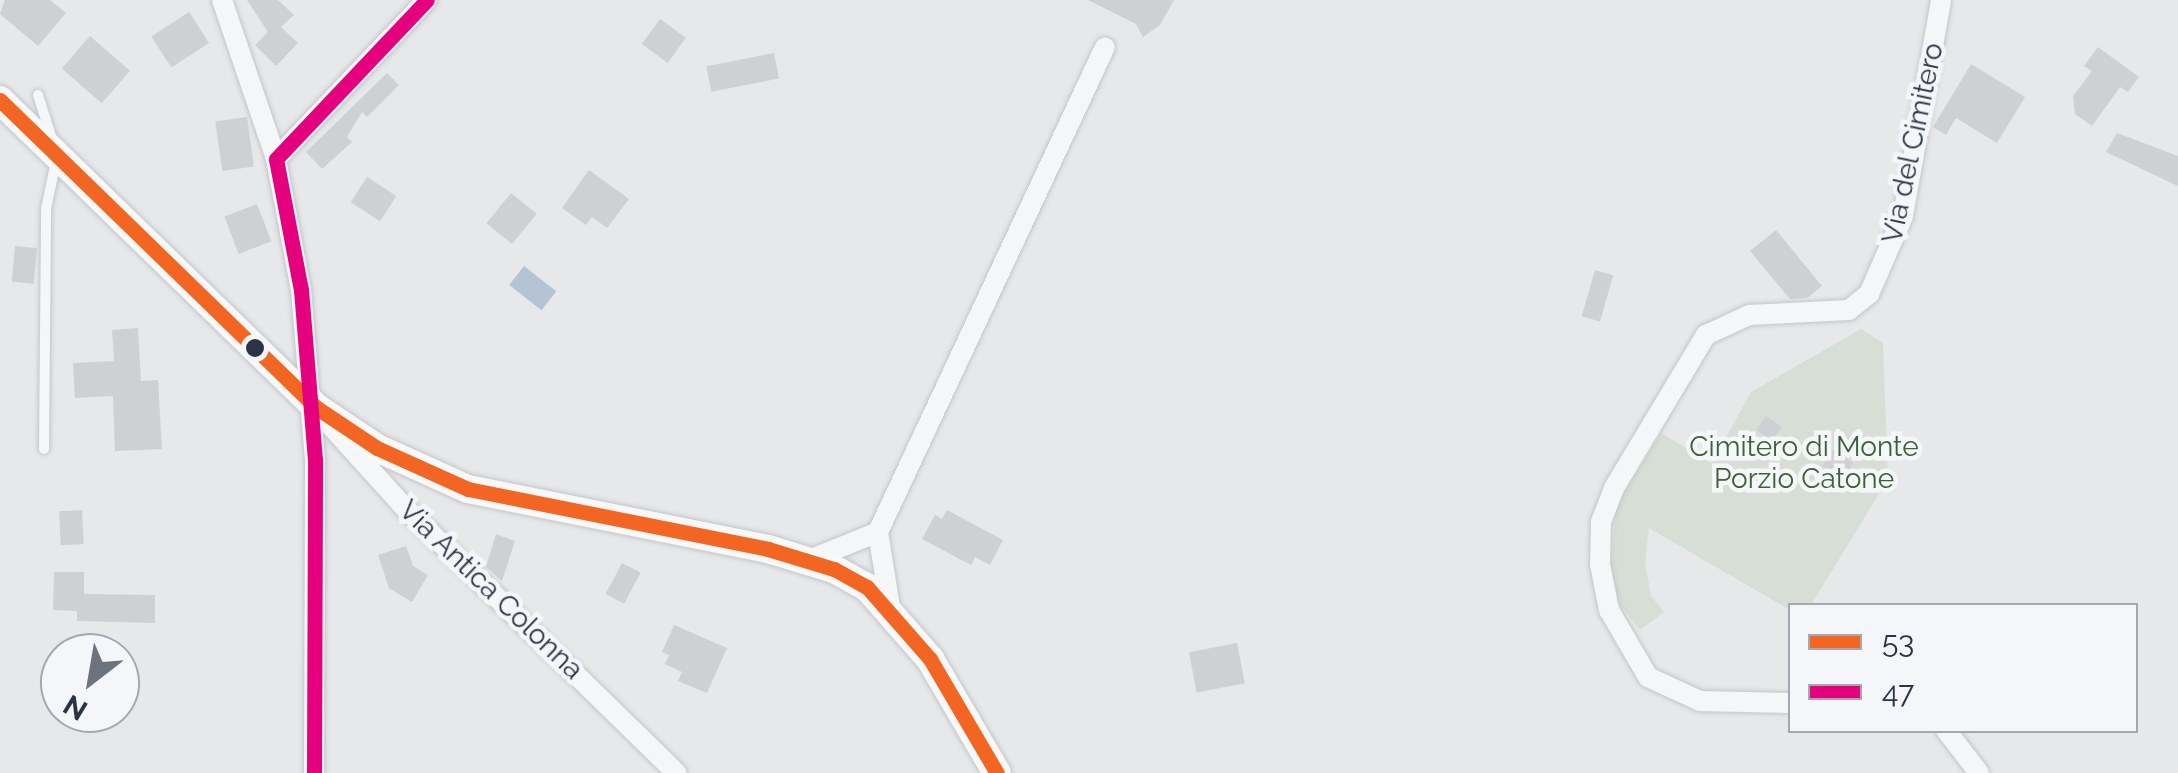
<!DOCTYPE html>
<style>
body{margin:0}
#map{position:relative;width:2178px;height:773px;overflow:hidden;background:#e6e8ea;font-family:Raleway,sans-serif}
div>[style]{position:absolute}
.green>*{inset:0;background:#d6ded6}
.water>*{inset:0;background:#b4c4d5;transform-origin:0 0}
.building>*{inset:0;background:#ced0d3;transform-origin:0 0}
.roads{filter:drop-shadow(0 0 2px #c4c6c8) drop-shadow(0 0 2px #c4c6c8)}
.lane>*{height:10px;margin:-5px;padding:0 5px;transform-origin:5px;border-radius:5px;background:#f5f6f7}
.street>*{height:20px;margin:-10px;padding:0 10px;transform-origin:10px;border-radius:10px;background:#f5f6f7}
.secondary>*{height:28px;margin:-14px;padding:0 14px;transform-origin:14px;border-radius:14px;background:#f8f8f8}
.bus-1>*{height:15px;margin:-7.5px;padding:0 7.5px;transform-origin:7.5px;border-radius:7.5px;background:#f26522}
.bus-2>*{height:15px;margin:-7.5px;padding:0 7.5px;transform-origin:7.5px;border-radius:7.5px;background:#e5007d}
.dots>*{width:28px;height:28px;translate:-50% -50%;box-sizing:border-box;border:5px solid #f4f6f9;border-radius:50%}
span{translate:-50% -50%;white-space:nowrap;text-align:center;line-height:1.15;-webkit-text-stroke:9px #f4f6f9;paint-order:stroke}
.street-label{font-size:28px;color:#2b3445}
.park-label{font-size:28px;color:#3f6138}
.legend{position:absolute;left:1788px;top:603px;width:350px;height:130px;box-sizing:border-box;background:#f4f6f9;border:2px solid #a4a8b1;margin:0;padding:12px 18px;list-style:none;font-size:30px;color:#2b3445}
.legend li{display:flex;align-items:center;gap:20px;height:50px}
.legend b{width:50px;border:2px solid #a4a8b1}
.north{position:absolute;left:40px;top:633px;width:100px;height:100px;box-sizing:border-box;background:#f4f6f9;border:2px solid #a4a8b1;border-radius:50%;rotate:211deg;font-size:28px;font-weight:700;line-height:40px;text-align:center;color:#2b3445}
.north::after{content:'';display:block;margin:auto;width:35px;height:45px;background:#6c737f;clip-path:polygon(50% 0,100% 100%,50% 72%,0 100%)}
</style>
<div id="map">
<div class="green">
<div style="clip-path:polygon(1861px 329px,1883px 343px,1888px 479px,1811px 605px,1790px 610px,1649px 528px,1645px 562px,1651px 596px,1664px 612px,1640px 630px,1618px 602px,1611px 566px,1616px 506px,1661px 433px,1712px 463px,1751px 392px)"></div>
</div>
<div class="water">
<div style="left:524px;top:266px;width:41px;height:24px;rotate:38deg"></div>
</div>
<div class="building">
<div style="clip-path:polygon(5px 0,50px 0,66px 13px,38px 46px,0 14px)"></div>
<div style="clip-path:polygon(247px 0,278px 0,294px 15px,281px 27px,298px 43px,276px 66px,255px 45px,268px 32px)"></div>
<div style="clip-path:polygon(1088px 0,1174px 0,1160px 25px,1143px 37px,1136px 24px)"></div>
<div style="left:189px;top:12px;width:37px;height:45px;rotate:57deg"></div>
<div style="left:660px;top:19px;width:32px;height:31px;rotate:36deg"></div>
<div style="left:90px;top:36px;width:53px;height:43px;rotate:41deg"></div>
<div style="clip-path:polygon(2098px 47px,2139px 77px,2128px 92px,2120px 87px,2092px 126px,2075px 114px,2073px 96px,2092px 71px,2084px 66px)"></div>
<div style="left:774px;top:53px;width:26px;height:69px;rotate:79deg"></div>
<div style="clip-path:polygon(1971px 64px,2025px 97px,1997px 143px,1956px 118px,1946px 135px,1933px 127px)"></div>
<div style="clip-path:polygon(387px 73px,399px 85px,367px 117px,362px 112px,347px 137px,352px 142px,322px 169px,306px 152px)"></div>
<div style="left:247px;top:117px;width:50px;height:32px;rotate:82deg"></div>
<div style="clip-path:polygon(2117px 133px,2178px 156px,2178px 186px,2106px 152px)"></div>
<div style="clip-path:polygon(589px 170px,629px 199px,607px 228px,592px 217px,586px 225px,562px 208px)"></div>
<div style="left:367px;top:177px;width:35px;height:30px;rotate:33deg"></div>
<div style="left:511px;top:193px;width:33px;height:39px;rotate:39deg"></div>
<div style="left:257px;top:204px;width:40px;height:35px;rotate:69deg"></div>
<div style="clip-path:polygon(1776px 230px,1822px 286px,1807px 298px,1790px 299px,1750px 251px)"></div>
<div style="left:15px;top:246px;width:22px;height:36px;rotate:5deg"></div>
<div style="left:1595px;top:270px;width:19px;height:48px;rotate:16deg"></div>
<div style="clip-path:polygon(138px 328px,141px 381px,158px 380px,162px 449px,115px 451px,113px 396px,75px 398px,73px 363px,114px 361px,112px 330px)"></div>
<div style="left:1766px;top:416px;width:19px;height:17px;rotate:35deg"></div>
<div style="left:1833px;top:450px;width:24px;height:19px;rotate:33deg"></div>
<div style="left:82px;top:510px;width:34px;height:23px;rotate:87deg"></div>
<div style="clip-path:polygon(947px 510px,1003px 540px,990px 565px,975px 557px,971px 565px,922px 539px,935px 515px,942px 519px)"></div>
<div style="clip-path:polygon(496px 534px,515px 541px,502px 581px,486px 567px)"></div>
<div style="clip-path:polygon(406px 546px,413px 566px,428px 575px,412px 602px,389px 588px,378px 555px)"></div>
<div style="left:622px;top:563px;width:21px;height:35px;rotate:28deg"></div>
<div style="clip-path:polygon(54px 572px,84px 572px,84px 594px,155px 595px,155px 623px,77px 621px,77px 611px,53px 610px)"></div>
<div style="clip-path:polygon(674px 625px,727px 648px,707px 693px,678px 681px,682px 672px,665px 664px,669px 655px,662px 652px)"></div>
<div style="left:1237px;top:643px;width:41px;height:49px;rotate:79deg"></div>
</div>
<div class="roads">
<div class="lane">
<div style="left:38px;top:95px;width:43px;rotate:72.4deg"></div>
<div style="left:44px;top:449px;width:240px;rotate:-89.5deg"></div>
<div style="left:46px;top:209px;width:49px;rotate:-78.2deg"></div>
</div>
<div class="street">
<div style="left:222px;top:0;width:168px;rotate:71.2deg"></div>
<div style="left:330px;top:425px;width:110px;rotate:47.9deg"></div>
<div style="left:404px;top:507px;width:381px;rotate:44.3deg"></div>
<div style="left:878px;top:532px;width:76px;rotate:80.9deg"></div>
<div style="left:809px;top:560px;width:74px;rotate:-22.1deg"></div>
<div style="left:878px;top:532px;width:535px;rotate:-64.92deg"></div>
<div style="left:1790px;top:703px;width:90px;rotate:-178.7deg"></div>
<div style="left:1700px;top:701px;width:57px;rotate:-155.2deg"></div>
<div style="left:1648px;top:677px;width:78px;rotate:-120.2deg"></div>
<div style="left:1609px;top:610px;width:47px;rotate:-101.1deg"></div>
<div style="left:1600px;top:564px;width:42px;rotate:-88.6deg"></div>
<div style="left:1601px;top:522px;width:36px;rotate:-69deg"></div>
<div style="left:1614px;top:488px;width:179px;rotate:-59deg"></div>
<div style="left:1706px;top:335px;width:47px;rotate:-24.9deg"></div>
<div style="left:1749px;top:315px;width:100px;rotate:-2.9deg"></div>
<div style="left:1849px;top:310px;width:26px;rotate:-39deg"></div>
<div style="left:1869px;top:294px;width:85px;rotate:-66.4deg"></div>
<div style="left:1903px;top:216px;width:219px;rotate:-80deg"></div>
<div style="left:1946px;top:730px;width:54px;rotate:52.5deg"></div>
<div style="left:314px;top:773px;width:313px;rotate:-89.8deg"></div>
<div style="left:315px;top:460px;width:171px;rotate:-94.7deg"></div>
<div style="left:301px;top:290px;width:133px;rotate:-100.8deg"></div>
<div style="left:276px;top:159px;width:219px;rotate:-46.5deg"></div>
</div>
<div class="secondary">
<div style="left:0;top:100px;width:442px;rotate:44.2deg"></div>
<div style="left:317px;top:408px;width:72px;rotate:33.7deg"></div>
<div style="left:377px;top:448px;width:100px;rotate:24.3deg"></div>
<div style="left:468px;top:489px;width:306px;rotate:11.3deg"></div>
<div style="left:768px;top:549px;width:69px;rotate:16.9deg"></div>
<div style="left:834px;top:569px;width:38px;rotate:29deg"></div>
<div style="left:867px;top:587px;width:96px;rotate:48.8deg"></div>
<div style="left:930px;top:659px;width:132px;rotate:59.6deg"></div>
</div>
</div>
<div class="bus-1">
<div style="left:0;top:100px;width:442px;rotate:44.2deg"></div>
<div style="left:317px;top:408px;width:72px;rotate:33.7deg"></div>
<div style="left:377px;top:448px;width:100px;rotate:24.3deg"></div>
<div style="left:468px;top:489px;width:306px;rotate:11.3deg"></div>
<div style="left:768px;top:549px;width:69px;rotate:16.9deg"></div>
<div style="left:834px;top:569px;width:38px;rotate:29deg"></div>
<div style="left:867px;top:587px;width:96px;rotate:48.8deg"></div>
<div style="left:930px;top:659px;width:132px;rotate:59.6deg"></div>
</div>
<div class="bus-2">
<div style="left:314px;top:773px;width:313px;rotate:-89.8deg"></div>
<div style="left:315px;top:460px;width:171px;rotate:-94.7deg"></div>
<div style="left:301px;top:290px;width:133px;rotate:-100.8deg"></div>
<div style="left:276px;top:159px;width:219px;rotate:-46.5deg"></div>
</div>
<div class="dots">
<div style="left:255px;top:348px;background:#2b3445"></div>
</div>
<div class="street-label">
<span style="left:1913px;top:143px;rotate:-78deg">Via del Cimitero</span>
<span style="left:491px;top:590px;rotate:44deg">Via Antica Colonna</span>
</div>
<div class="park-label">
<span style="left:1804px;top:463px">Cimitero di Monte<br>Porzio Catone</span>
</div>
<ul class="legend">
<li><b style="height:12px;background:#f26522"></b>53</li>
<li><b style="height:12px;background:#e5007d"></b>47</li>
</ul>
<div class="north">N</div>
</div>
